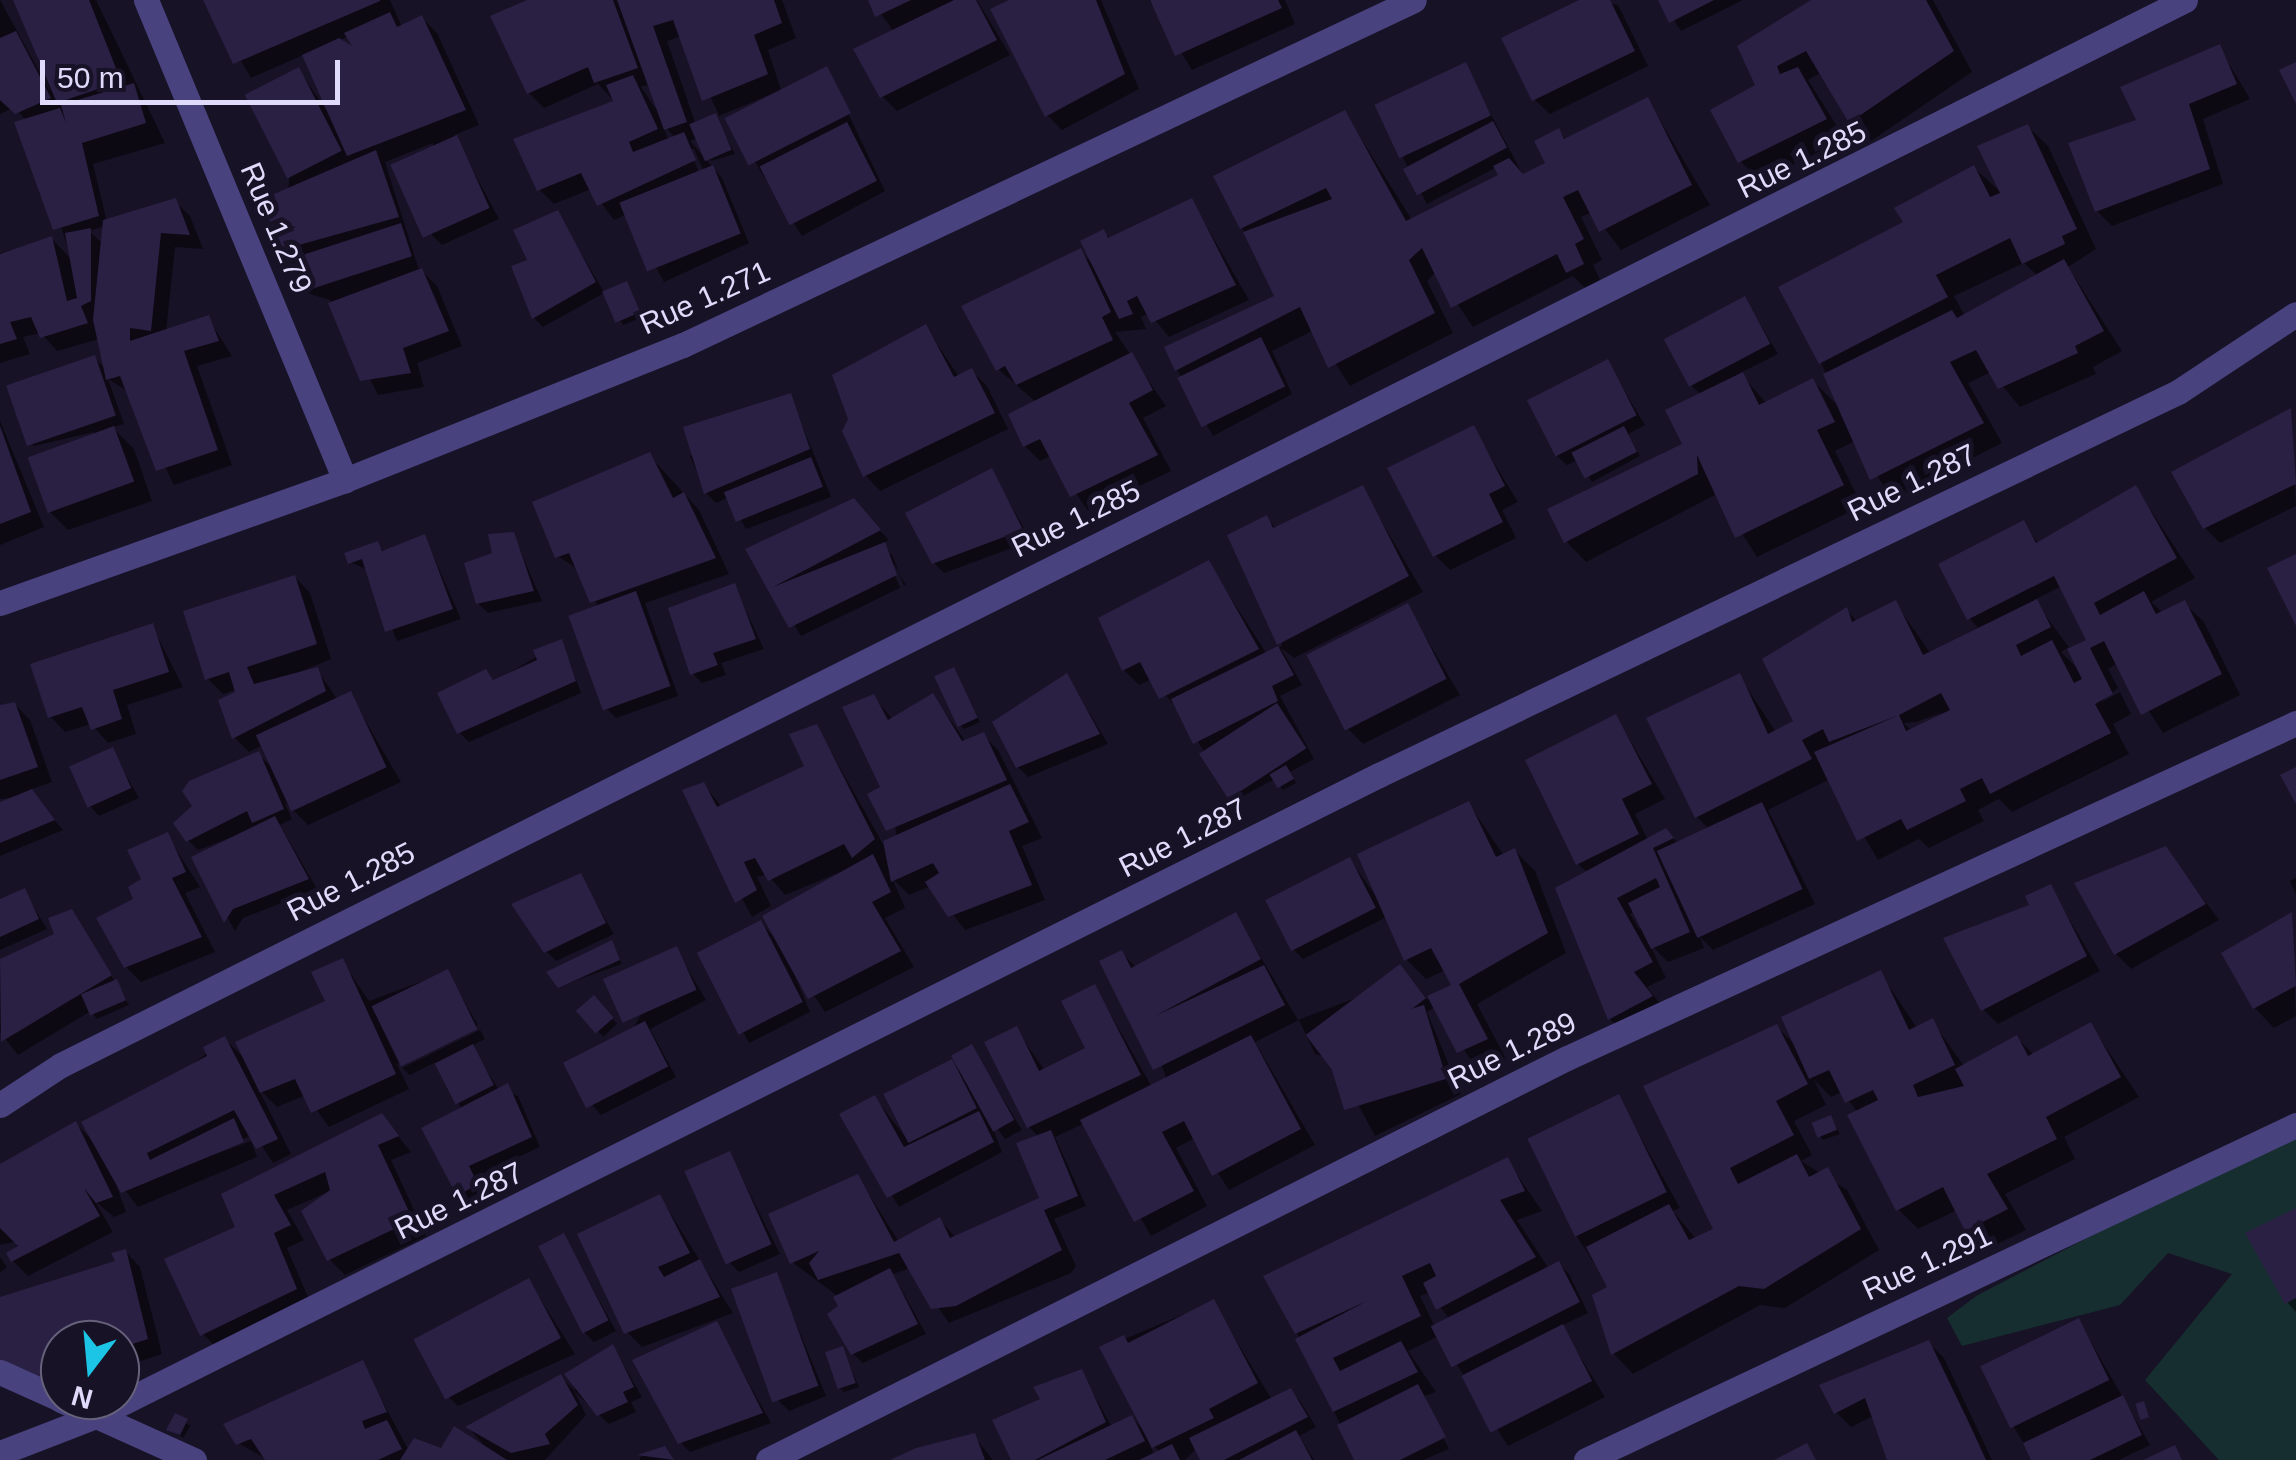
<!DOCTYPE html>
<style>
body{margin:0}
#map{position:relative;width:2296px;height:1460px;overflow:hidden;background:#171225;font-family:Helvetica,sans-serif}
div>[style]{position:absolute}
.green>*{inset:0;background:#162e2f}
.shadow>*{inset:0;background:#0007;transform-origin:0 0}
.building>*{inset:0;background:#2a2044;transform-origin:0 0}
.minor>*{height:25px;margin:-12.5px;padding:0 12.5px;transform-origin:12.5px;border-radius:12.5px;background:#48427f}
.tertiary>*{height:25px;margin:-12.5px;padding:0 12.5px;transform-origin:12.5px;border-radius:12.5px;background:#48427f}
span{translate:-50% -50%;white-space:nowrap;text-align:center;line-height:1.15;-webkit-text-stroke:10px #171225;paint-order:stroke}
.street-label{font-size:30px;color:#e0dbfb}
.north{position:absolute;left:40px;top:1320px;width:100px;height:100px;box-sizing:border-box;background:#171225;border:2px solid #67627b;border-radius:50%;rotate:196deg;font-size:28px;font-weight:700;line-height:40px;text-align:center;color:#e0dbfb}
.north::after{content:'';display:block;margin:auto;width:35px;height:45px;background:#1cc5e5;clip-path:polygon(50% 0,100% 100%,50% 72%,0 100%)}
.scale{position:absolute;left:40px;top:60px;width:300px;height:45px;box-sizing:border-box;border:5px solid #e0dbfb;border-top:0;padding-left:12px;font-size:30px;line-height:35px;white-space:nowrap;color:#e0dbfb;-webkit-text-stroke:8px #171225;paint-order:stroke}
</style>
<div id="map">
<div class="green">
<div style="clip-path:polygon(2296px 1129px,2296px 1460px,2219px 1460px,2145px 1380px,2232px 1274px,2168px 1253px,2120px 1305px,1962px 1346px,1947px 1318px,1976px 1296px)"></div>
</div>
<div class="shadow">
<div style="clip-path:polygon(evenodd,0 0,50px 91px,16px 0,96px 0,165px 143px,93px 164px,107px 222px,175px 201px,190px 216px,203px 249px,175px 247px,166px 332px,208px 318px,232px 356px,197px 366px,232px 465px,174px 485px,129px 392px,108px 379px,124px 424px,112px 427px,134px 449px,152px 501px,68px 530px,48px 510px,94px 432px,34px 446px,24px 436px,94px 358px,106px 369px,99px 339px,57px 351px,41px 333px,23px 337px,30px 354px,0 363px,0 253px,52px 239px,72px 260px,26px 121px,15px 107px,0 114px,0 0,105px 226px,103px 244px,89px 231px,105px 226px)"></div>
<div style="clip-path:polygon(evenodd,206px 0,390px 0,402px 27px,422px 18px,437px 33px,479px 125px,454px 135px,499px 219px,442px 245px,432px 235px,433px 143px,385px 162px,418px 267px,437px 286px,462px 346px,417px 363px,424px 387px,378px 395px,330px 300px,310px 294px,283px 249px,299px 70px,337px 126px,303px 55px,251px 78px,206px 0,349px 36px,360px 53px,337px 41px,349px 36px)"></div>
<div style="clip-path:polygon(evenodd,530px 0,782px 0,796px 38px,768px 50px,782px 93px,827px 69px,885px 191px,802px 236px,729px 121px,779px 91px,716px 117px,735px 154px,711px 161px,698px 138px,690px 141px,722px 178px,749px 243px,664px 282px,627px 214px,614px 220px,591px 189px,554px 204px,539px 189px,616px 103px,598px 84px,544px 108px,529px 93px,530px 0,681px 36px,719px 115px,696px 125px,667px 41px,681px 36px,530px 0,650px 84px,658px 107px,655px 108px,641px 87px,650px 84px,530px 0,662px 124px,676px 138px,669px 141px,662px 124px,530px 0,689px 149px,694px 149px,703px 170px,699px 172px,689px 149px)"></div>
<div style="clip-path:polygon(871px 0,977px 0,1010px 55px,897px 111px,882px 96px,894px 32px)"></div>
<div style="clip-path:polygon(1015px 0,1101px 0,1139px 89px,1062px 130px,1047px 115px)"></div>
<div style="clip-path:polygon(1149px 0,1285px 0,1295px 24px,1192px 70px)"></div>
<div style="clip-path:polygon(1584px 0,1618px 5px,1648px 66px,1550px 114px,1534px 99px)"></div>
<div style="clip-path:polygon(1661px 0,1743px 0,1681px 31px)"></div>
<div style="clip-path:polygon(1814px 0,1933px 0,1972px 72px,1871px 141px,1822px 72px,1808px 80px,1845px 139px,1760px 181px,1740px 161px,1759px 86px)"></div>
<div style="clip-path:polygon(2219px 47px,2250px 99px,2203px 119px,2223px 184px,2112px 226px,2097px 211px,2139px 121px)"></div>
<div style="clip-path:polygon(1465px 65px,1524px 177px,1548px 164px,1558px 131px,1567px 140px,1648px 100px,1710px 205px,1621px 250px,1592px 212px,1581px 217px,1602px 260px,1593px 265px,1602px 284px,1588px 291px,1573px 276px,1473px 327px,1436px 272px,1427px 281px,1453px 333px,1350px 386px,1314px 330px,1272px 351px,1292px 394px,1213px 436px,1177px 369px,1277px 297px,1242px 228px,1345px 113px,1412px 220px,1502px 176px,1497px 167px,1427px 204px,1403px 158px)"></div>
<div style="clip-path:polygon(evenodd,2028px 127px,2048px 146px,2096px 249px,2068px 267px,2122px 351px,2093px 367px,2096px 374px,2020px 407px,1991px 372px,1968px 383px,2002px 443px,1892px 499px,1855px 441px,1835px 451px,1862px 506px,1757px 557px,1717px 494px,1586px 562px,1567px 542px,1551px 510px,1685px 445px,1701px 395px,1690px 384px,1745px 299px,1778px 354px,1740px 373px,1767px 404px,1813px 381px,1841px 409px,1821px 362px,1906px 223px,1974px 168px,2003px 194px,2028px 127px,2024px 263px,2038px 276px,1965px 316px,1954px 296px,2024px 263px)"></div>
<div style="clip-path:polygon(1192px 201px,1249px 300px,1169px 337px,1149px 313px,1141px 317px,1146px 329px,1115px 332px,1166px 406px,1143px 418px,1171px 471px,1088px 511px,1051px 456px,1040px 461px,1025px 446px,1036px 402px,998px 369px,1080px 251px,1093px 264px,1103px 232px,1111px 239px)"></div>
<div style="clip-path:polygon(557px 213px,604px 292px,626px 283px,643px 317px,623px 325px,606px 292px,543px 327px,534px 318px,530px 261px)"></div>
<div style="clip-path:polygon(926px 327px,959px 377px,972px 371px,987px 386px,1008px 429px,880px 491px,865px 475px)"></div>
<div style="clip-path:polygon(1607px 362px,1645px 425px,1628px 434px,1640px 456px,1592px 482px,1578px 460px,1567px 465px,1557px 456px)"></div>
<div style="clip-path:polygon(790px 395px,831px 497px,746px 529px,729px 497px,716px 503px,706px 493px,690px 456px)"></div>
<div style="clip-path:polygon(2291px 411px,2296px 506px,2220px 543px,2205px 528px)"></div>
<div style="clip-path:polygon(0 421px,44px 527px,0 545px)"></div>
<div style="clip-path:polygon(1475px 432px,1518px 502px,1502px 510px,1516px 538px,1450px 570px,1435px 555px)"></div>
<div style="clip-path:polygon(649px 455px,699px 510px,729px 574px,645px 603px,678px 696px,616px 718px,606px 708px,600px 610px,578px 569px,557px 556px)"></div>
<div style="clip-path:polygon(992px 471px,1031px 541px,944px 573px,934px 563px)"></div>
<div style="clip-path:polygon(1362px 488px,1423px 592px,1294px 658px,1281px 648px,1302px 685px,1280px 696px,1314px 759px,1290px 772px,1296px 783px,1283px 790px,1275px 779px,1234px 801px,1180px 712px,1152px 679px,1139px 685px,1124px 670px,1208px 563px,1267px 654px,1282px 646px,1266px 518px,1277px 529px)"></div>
<div style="clip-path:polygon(evenodd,2136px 488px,2195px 578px,2151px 602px,2163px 613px,2184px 603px,2204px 622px,2240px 695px,2163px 733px,2118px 663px,2108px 669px,2118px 688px,2100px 703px,2120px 692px,2131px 714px,2113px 724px,2129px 754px,2012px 812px,1999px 799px,1978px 810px,1984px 821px,1929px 848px,1919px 839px,1878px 860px,1830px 779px,1768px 810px,1815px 904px,1713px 950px,1700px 937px,1704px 948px,1668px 962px,1649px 943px,1666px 978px,1647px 987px,1666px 1011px,1625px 1034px,1610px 1019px,1588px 873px,1578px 864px,1616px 717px,1665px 799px,1635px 814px,1648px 840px,1666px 831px,1677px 842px,1708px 828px,1697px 817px,1739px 676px,1776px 732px,1796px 722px,1846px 610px,1858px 622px,1896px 604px,1931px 654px,1980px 630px,1969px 618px,2023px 523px,2039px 544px,2136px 488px,2062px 586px,2090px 641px,2071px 650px,2034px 600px,2062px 586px,2136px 488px,2069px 647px,2080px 670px,2079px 670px,2061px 652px,2069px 647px,2136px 488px,1944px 712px,1912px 731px,1904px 723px,1916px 722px,1944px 712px,2136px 488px,1635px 911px,1643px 927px,1639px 929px,1630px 914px,1635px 911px)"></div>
<div style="clip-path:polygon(evenodd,863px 512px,889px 540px,882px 544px,906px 585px,801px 636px,749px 551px,863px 512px,886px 554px,892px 554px,904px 586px,900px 588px,886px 554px)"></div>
<div style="clip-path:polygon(513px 534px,542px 601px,488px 613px,478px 603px)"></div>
<div style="clip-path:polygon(425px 537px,461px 619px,397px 641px,368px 570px,350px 562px,377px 544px,386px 553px)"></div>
<div style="clip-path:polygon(295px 577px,310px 593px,331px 659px,280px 680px,317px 670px,338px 700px,350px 694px,401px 782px,308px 825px,284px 801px,292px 819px,280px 825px,317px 889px,243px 918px,235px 931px,194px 858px,259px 827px,198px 850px,188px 840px,258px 754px,274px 769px,263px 745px,249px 752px,234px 737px,243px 687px,223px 694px,208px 679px)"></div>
<div style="clip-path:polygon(734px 586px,764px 649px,721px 663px,726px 675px,702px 683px,692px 673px)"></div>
<div style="clip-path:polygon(1407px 606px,1460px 695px,1363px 744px,1348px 729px)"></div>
<div style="clip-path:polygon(152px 626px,183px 687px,127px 705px,136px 734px,108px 743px,91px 724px,65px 732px,50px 716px)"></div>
<div style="clip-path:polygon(562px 642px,581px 693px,469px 742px,459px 732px,485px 672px,495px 681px)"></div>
<div style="clip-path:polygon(954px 670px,980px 722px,964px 729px,957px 722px)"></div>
<div style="clip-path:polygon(1067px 676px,1108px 744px,1028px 777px,1018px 767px)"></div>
<div style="clip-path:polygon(933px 696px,966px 742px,983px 735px,998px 750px,1042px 838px,1022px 846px,1045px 900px,965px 930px,931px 886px,909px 895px,892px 878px,905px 908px,885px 918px,914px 967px,825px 1012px,786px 954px,810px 1012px,749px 1043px,700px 953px,761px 923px,775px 938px,860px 864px,785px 895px,767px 874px,757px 877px,771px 906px,752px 917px,685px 791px,704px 785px,722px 807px,808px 767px,817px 727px,883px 844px,897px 838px,874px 697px,893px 720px)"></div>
<div style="clip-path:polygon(14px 704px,30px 720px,52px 782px,29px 790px,63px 830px,0 856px,0 805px,16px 798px,0 799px,0 708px)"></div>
<div style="clip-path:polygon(112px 750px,139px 798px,99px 816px,90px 806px)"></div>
<div style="clip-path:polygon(1469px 804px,1504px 856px,1515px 851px,1535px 871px,1566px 953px,1477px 1004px,1506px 1059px,1479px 1072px,1435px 1007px,1427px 1012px,1461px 1094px,1375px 1136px,1334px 1059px,1315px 1054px,1299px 1020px,1255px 1042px,1315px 1145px,1229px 1190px,1195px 1138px,1176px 1148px,1207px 1206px,1151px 1236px,1085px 1123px,1055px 1137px,1086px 1206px,1054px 1219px,1076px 1266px,1071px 1273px,949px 1323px,911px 1268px,893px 1274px,926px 1334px,863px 1363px,853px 1354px,839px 1297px,792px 1262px,858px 1177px,899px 1242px,940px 1220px,956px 1238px,1038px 1201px,1046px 1210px,1020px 1145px,1039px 1137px,1029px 1127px,1016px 1029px,1045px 1071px,1088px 1049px,1095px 987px,1152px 1087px,1167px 1080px,1121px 953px,1137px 968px,1236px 915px,1298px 1020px,1410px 977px,1427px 999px,1455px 986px,1446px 970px,1426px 979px,1406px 959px,1387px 917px,1303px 959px,1293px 949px,1350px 860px,1383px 906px)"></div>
<div style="clip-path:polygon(167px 835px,200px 887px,185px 893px,215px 952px,141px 982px,126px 967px,137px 900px)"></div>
<div style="clip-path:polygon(2166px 849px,2219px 920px,2131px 969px,2116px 954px)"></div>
<div style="clip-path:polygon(580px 876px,614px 934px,556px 961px,546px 951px)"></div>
<div style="clip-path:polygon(2296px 878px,2296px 894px,2290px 881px)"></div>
<div style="clip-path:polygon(2050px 887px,2100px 971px,1998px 1024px,1983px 1009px)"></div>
<div style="clip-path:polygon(24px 891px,47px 929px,0 950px,0 902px)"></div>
<div style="clip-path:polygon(72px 912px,129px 1005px,97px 1019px,91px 1011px,18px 1055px,0 1032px,0 962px,57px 936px)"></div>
<div style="clip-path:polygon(2292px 915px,2296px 1016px,2274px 1028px,2255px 1008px)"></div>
<div style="clip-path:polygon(611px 943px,622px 964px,560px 986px)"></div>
<div style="clip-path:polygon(676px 949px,706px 1000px,650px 1029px,676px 1077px,601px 1115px,592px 1105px)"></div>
<div style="clip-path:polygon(342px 961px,369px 1001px,447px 972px,478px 1025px,397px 1064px,409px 1089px,329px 1127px,306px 1095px,277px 1107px,258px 1088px,291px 1154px,273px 1163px,254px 1134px,183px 1166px,251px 1141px,257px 1157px,138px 1207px,112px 1173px,126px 1212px,114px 1217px,95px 1201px,113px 1232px,28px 1276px,13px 1261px,18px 1241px,0 1245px,0 1167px,76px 1124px,93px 1141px,225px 1039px,246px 1060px,328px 1002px)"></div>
<div style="clip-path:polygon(1880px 973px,1917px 1028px,1932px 1021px,1964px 1066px,2017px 1038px,2034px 1055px,2091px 1025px,2139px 1097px,2064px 1137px,2075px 1159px,2005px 1194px,2026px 1230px,1987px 1249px,1957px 1210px,1918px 1229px,1898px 1209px,1858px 1113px,1842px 1092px,1831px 1097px,1814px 1080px,1826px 1105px,1794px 1121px,1812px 1155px,1801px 1161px,1847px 1190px,1879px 1250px,1785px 1308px,1760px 1305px,1633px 1374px,1614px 1354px,1595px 1296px,1610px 1288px,1576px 1235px,1618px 1097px,1680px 1208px,1673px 1211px,1696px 1239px,1716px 1230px,1646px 1087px,1776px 1026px,1797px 1047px)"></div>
<div style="left:594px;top:999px;width:34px;height:19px;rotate:47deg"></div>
<div style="clip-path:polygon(480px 1030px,485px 1039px,471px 1046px,499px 1090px,518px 1096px,540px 1147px,477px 1176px,486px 1194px,469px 1204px,459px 1194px,462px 1110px,436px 1062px,410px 1075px,402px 1068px)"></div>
<div style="clip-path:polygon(972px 1048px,1022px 1130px,1005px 1139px,988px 1116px,1002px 1152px,899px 1207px,843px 1115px,875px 1098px,906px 1138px,951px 1062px,963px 1075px)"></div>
<div style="clip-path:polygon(382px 1116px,411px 1152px,391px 1160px,426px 1236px,345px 1275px,329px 1259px,326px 1193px,287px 1210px,304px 1240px,287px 1248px,311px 1304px,218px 1349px,203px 1334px,239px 1228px,224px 1195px)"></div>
<div style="clip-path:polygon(1831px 1118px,1840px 1134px,1823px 1140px,1819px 1135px)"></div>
<div style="clip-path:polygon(730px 1154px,780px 1254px,739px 1272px,729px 1262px)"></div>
<div style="clip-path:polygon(evenodd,1507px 1160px,1542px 1211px,1517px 1220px,1549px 1269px,1559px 1264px,1569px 1274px,1588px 1313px,1561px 1326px,1605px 1397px,1508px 1446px,1439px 1336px,1408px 1351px,1436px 1392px,1422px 1397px,1449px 1449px,1423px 1460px,1357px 1460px,1297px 1333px,1507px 1160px,1430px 1292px,1449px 1319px,1435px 1327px,1420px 1296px,1430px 1292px)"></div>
<div style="clip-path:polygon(660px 1197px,733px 1313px,642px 1347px,627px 1332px)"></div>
<div style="clip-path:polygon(2296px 1211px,2296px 1312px,2287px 1302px)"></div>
<div style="clip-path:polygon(564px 1236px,616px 1331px,594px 1342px,584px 1332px)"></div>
<div style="clip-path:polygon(125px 1251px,140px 1267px,162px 1354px,120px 1368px,120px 1340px,60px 1340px,52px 1398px,0 1344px,0 1301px,118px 1263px)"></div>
<div style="clip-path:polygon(0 1257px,7px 1267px,0 1273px)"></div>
<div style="clip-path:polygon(776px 1275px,826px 1396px,789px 1411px,779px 1401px)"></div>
<div style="clip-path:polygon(529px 1281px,575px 1354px,458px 1406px,443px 1391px)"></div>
<div style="clip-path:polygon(evenodd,1213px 1302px,1272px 1400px,1291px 1391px,1300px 1401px,1316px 1427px,1299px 1436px,1314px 1460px,1202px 1460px,1197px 1448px,1185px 1460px,1014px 1460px,1043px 1400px,1081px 1372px,1112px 1427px,1132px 1418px,1145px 1431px,1103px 1348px,1213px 1302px,1148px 1440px,1160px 1452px,1154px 1455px,1148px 1440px)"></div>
<div style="clip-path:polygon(2079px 1321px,2150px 1445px,2119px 1460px,2034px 1460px,2013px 1426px)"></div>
<div style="clip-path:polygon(716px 1324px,771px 1423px,690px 1452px,680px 1442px)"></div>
<div style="clip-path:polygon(1929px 1343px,1944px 1358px,1992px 1460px,1892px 1460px,1875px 1415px,1851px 1427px,1836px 1412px)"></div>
<div style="clip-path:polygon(613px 1347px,642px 1397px,631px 1402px,636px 1412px,609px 1424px,574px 1391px,586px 1415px,545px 1460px,268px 1460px,238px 1443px,362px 1363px,409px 1451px,442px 1451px,455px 1429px,484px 1445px,469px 1428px,561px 1377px,576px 1392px,568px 1375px)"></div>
<div style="clip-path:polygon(842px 1349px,859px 1387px,844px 1392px,840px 1388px)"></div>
<div style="left:176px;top:1417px;width:17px;height:14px;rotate:31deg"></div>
<div style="clip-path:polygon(974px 1436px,993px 1460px,905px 1460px)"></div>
<div style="clip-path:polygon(664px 1449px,673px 1460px,640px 1460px,640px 1457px)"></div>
</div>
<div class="building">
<div style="clip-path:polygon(13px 0,89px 0,121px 81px,57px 103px)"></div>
<div style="clip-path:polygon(203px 0,380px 0,380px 1px,233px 64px)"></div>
<div style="clip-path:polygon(527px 0,613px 0,638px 68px,594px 83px,588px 67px,527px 94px,490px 16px)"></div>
<div style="clip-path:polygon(617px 0,774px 0,782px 23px,754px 35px,768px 74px,702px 101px,673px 20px,653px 26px,687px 122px,664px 130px)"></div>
<div style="clip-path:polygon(868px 0,911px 0,875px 17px)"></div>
<div style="clip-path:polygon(954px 0,976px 0,997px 40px,880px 98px,853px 49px)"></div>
<div style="clip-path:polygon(1009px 0,1096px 0,1125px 74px,1045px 117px,990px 9px)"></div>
<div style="clip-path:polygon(1150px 0,1278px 0,1282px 8px,1175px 56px)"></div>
<div style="clip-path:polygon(1579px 0,1610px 0,1635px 51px,1532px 101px,1501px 38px)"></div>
<div style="clip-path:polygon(1658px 0,1714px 0,1669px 23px)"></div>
<div style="clip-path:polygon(1811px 0,1926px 0,1954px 51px,1849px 123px,1806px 51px,1777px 66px,1780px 74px,1798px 67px,1827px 119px,1738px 163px,1710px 110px,1755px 85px,1737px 46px)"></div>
<div style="clip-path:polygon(390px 12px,397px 27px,422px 15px,466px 110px,347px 156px,302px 55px,339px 38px,352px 46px,344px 33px)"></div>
<div style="clip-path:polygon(16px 31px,51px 98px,15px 114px,0 100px,0 38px)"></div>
<div style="clip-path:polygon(2220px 44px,2237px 84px,2189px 104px,2210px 169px,2095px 212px,2068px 143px,2136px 120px,2120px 87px)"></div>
<div style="left:1466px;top:62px;width:59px;height:101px;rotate:65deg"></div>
<div style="clip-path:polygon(2296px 62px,2296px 104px,2279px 70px)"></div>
<div style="left:827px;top:66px;width:53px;height:115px;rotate:63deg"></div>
<div style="left:299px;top:67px;width:94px;height:61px;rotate:63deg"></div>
<div style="clip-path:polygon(633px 75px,658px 129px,629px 142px,633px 152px,684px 132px,696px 160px,597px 206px,581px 173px,537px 191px,513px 139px,613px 101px,606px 85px)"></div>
<div style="clip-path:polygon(134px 83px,146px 123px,82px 143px,99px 216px,53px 230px,14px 122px,60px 108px,66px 123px,61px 105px)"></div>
<div style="clip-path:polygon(1648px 97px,1692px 185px,1599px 232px,1578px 190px,1563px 197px,1584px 239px,1575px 244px,1584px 264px,1566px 273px,1557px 254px,1451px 308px,1422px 248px,1409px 260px,1435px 313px,1328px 368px,1300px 307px,1175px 371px,1164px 347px,1274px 296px,1243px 232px,1332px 199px,1326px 188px,1240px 229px,1213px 176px,1345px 110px,1406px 221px,1498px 175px,1493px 166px,1509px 158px,1523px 174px,1545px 163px,1534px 141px,1559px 128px,1564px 139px)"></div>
<div style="left:716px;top:113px;width:40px;height:29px;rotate:67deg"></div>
<div style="left:1493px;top:121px;width:30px;height:102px;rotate:62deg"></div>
<div style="left:847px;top:122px;width:66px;height:98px;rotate:63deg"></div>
<div style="clip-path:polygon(2028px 124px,2077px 229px,2062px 236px,2065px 244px,2022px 264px,2010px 238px,1936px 275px,1948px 297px,1819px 364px,1778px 287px,1903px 222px,1894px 208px,1974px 165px,1990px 197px,2000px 193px,1977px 146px)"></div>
<div style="left:457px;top:135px;width:80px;height:73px;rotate:66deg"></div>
<div style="clip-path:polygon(376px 150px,399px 217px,281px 250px,260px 200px)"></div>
<div style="left:713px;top:165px;width:74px;height:101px;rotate:68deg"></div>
<div style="clip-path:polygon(176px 198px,190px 235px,161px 233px,151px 331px,130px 328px,130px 341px,209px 315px,219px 341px,184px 351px,218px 450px,156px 471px,120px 376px,106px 380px,93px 320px,103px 220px)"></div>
<div style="clip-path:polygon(1192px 198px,1236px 285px,1151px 323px,1137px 296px,1127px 301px,1133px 314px,1119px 319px,1080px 241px,1104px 229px,1108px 238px)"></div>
<div style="clip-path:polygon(558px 210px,596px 282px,532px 319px,511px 266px,527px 260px,513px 230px)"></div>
<div style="left:401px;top:223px;width:35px;height:112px;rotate:72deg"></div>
<div style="clip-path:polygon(91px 228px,91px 301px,81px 306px,88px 323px,40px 338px,31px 317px,10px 322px,17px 339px,0 344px,0 254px,52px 236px,67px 301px,77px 298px,65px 233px)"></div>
<div style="clip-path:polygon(1081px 248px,1111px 312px,1102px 317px,1113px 340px,1016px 385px,1005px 366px,996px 371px,961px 306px)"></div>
<div style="clip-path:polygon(2064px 259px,2104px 331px,2075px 346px,2078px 353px,1998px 389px,1976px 350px,1950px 362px,1984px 423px,1870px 480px,1823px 374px,1952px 310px,1957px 318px)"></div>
<div style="clip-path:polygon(422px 268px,449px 331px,403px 348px,411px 373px,360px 381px,328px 303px)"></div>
<div style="left:627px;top:281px;width:34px;height:27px;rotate:67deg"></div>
<div style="left:1745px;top:296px;width:54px;height:92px;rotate:62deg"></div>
<div style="clip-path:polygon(926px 324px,954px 377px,972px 368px,995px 413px,863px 477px,842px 431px,848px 419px,832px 375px)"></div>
<div style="left:1261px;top:337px;width:55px;height:93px;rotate:64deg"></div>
<div style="clip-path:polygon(1132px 352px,1153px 390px,1129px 403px,1158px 455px,1070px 497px,1040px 439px,1023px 447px,1008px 414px)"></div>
<div style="left:95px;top:355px;width:64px;height:94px;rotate:71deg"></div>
<div style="left:1608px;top:359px;width:63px;height:91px;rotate:63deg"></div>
<div style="clip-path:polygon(1743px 372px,1759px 405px,1813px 378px,1835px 422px,1817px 430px,1844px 485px,1735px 538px,1697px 455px,1698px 474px,1564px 543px,1547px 509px,1682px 444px,1665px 410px)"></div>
<div style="clip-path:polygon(791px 393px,810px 449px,704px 494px,683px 427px)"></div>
<div style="clip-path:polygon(2291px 408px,2296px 484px,2203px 529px,2171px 472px)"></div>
<div style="clip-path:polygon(1474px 425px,1505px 486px,1489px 494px,1503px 522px,1433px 557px,1387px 468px)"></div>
<div style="clip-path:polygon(0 426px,31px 512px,0 524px)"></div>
<div style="left:114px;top:426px;width:59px;height:92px;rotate:70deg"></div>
<div style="left:1624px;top:426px;width:29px;height:59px;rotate:63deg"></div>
<div style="clip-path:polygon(650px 452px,673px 498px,684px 492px,716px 558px,590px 603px,569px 553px,555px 558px,532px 502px)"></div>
<div style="left:811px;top:457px;width:32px;height:94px;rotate:68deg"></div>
<div style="clip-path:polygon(992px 468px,1023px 530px,932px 564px,905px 513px)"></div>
<div style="clip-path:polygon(1363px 485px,1409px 576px,1277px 645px,1227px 535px,1267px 515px,1273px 528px)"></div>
<div style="clip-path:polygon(evenodd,2136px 485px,2177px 558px,2094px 603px,2100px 615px,2144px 591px,2156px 614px,2185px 600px,2222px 674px,2141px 715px,2104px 641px,2090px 648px,2113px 694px,2095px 704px,2111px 733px,1990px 794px,1982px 778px,1960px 789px,1966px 801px,1907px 830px,1901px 819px,1857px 841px,1814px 752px,1899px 715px,1829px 742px,1823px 729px,1802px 740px,1812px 759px,1695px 818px,1646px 718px,1740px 673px,1768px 734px,1793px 721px,1762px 659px,1847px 607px,1852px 622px,1896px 600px,1923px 655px,2037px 599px,2051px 627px,2016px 645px,2021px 656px,2052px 640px,2074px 683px,2082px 679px,2067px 649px,2086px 640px,2054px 576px,1967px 620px,1938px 564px,2024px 520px,2036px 543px,2136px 485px,1941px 693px,1950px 710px,1906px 731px,1899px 715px,1941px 693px)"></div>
<div style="clip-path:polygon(854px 498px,881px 530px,773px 587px,885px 542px,897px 575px,789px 628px,745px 549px)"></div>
<div style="clip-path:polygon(514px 532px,534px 591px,476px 604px,464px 563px,492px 553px,488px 534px)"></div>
<div style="clip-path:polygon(425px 534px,453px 609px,385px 632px,362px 559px,348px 564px,344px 553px,378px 541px,382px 551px)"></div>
<div style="clip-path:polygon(2296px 554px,2296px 626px,2267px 568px)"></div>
<div style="clip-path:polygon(1209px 560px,1259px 649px,1159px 699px,1140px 662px,1122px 671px,1098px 618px)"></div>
<div style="clip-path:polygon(295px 575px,317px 644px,247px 667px,254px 684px,318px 667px,326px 691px,232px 739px,218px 700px,235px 692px,229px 672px,205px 680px,183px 611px)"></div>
<div style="clip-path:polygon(735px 583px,756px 639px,713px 653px,718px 665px,690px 675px,668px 608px)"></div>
<div style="left:636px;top:591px;width:101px;height:72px;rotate:70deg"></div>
<div style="left:1408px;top:603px;width:85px;height:114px;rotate:63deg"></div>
<div style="clip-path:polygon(153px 623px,169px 672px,113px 690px,122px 719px,91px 730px,82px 707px,48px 718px,30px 664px)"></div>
<div style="clip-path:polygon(562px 639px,576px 681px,457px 734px,437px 693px,486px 669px,493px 680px,537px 660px,533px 650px)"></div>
<div style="clip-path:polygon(1278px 646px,1294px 675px,1272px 686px,1278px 701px,1193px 744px,1171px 699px)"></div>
<div style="left:954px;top:667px;width:56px;height:22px;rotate:65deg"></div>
<div style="clip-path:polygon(1067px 673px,1100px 734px,1016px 768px,992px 722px)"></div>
<div style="left:351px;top:691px;width:84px;height:105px;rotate:65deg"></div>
<div style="clip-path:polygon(933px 693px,962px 741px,984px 732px,1007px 780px,886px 831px,867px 794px,880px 787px,842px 707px,874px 694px,888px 720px)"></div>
<div style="clip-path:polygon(15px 702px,38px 767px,0 780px,0 705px)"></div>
<div style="left:1277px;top:703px;width:54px;height:93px;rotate:57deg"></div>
<div style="clip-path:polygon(1616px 714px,1652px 784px,1622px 799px,1639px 834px,1576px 865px,1525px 760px)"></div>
<div style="clip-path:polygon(817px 724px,875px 839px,852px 858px,844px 844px,768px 881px,755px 858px,744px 862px,757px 890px,735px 903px,682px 790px,704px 782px,717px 807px,804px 766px,789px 734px)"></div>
<div style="left:113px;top:747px;width:45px;height:48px;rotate:66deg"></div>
<div style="clip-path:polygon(259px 751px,284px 809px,252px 823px,247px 811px,186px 842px,173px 823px,192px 806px,182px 791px,189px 781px)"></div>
<div style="left:1286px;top:765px;width:16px;height:19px;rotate:60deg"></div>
<div style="clip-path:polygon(2296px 767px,2296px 804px,2280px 775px)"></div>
<div style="clip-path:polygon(1010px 784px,1029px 822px,1009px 831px,1032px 885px,948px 917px,925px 882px,939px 873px,933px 863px,891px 882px,883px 841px)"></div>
<div style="clip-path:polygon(32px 789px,55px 820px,0 843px,0 802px)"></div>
<div style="clip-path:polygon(1469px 801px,1496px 857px,1515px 848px,1548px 933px,1459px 984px,1488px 1039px,1457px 1053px,1427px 996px,1451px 985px,1431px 948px,1404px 961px,1357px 854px)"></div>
<div style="left:1762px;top:802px;width:96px;height:116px;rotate:65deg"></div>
<div style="clip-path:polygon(275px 816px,309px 879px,233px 909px,224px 923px,191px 857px)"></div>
<div style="clip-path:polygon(1666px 828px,1674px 838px,1653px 848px,1690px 932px,1651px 949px,1628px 903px,1660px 887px,1656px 878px,1617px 898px,1653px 962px,1634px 972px,1653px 996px,1608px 1020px,1555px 888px)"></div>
<div style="clip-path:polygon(168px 832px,186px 872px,172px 878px,202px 937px,124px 968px,96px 918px,133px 899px,128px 887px,141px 879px,127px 850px)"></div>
<div style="clip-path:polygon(2166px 846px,2206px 904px,2114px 955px,2074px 883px)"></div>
<div style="clip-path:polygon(873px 854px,891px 892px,872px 902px,901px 951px,808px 999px,762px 916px)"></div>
<div style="left:1350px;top:857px;width:57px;height:95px;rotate:63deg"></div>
<div style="clip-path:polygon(581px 873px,606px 923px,544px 953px,511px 904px)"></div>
<div style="clip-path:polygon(2051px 884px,2087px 956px,1981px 1011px,1943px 938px,2029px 905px,2025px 896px)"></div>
<div style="clip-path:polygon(25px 888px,39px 919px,0 937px,0 899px)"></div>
<div style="clip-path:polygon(72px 909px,112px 975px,1px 1042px,0 959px,54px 934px,48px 918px)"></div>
<div style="clip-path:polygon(1236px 912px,1261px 959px,1155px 1016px,1264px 965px,1285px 1005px,1153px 1070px,1099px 961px,1122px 950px,1131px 968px)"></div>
<div style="clip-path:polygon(2292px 912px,2296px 986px,2253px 1009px,2221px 953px)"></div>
<div style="left:761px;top:920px;width:92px;height:72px;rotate:63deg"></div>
<div style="clip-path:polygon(612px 940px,620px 960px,558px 988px,546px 972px)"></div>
<div style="left:677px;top:946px;width:48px;height:81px;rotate:66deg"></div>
<div style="clip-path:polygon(343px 958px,396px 1074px,311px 1113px,295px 1079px,260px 1093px,235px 1042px,325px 1001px,311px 972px)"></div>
<div style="left:1400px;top:964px;width:43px;height:118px;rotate:53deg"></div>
<div style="left:448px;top:969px;width:67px;height:85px;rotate:64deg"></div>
<div style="clip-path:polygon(1881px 970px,1909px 1030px,1933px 1018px,1955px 1065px,1913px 1085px,1918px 1097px,1964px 1086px,1955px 1069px,2017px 1035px,2028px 1056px,2091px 1022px,2121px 1077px,2046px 1117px,2057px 1139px,1987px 1174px,2008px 1209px,1965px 1231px,1943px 1187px,1896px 1211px,1847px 1115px,1878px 1100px,1873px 1090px,1845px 1103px,1829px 1070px,1809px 1079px,1781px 1017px)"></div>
<div style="left:117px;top:979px;width:23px;height:39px;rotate:67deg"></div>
<div style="clip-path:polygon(1095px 984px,1141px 1075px,1027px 1128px,984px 1042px,1017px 1026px,1039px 1071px,1085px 1048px,1061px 1001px)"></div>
<div style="left:594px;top:995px;width:30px;height:24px;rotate:49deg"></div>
<div style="left:1424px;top:1005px;width:77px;height:107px;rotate:73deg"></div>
<div style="left:645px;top:1021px;width:51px;height:92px;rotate:63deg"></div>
<div style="clip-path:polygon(1777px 1024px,1808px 1084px,1776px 1101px,1794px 1135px,1730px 1168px,1738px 1184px,1797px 1154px,1809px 1177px,1828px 1167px,1861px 1229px,1764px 1289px,1739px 1286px,1611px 1355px,1592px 1295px,1607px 1287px,1586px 1247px,1669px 1204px,1689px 1240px,1713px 1229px,1643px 1086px)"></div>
<div style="clip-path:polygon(1251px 1035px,1301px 1129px,1212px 1176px,1184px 1121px,1162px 1132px,1194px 1191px,1134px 1222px,1080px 1120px)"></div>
<div style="clip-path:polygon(225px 1036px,278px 1139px,256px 1149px,234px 1110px,147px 1153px,150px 1160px,234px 1118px,244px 1142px,121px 1193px,81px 1122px,207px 1056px,203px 1047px)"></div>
<div style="left:473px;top:1044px;width:46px;height:43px;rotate:63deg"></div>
<div style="left:972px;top:1044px;width:87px;height:24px;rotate:61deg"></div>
<div style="left:952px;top:1059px;width:55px;height:77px;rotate:63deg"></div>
<div style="clip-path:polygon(508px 1083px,532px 1137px,469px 1166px,478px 1184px,457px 1196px,421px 1128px)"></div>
<div style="left:1619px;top:1094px;width:109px;height:102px;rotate:64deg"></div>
<div style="clip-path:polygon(875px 1095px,904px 1147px,979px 1111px,994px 1142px,887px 1198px,839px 1114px)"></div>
<div style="clip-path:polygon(382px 1113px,399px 1136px,378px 1145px,413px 1220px,327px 1261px,301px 1211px,330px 1190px,325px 1172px,274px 1195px,291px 1225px,274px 1233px,297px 1289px,200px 1336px,164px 1259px,235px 1227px,221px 1194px)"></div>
<div style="left:1831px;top:1115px;width:16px;height:21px;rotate:68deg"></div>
<div style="clip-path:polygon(76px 1121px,113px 1197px,96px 1203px,84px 1188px,100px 1216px,11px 1262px,6px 1253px,18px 1246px,0 1228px,0 1164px)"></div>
<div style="clip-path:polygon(1051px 1130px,1078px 1196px,1044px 1210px,1062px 1250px,956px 1306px,931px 1309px,899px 1253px,818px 1280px,809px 1263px,819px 1251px,790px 1264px,768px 1214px,858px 1174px,894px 1242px,940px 1217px,950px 1238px,1039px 1198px,1016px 1143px)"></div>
<div style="left:730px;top:1151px;width:102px;height:50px;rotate:66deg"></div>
<div style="clip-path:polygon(1508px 1157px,1525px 1191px,1500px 1200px,1536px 1257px,1436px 1310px,1423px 1283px,1436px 1276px,1430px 1263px,1402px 1276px,1421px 1316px,1333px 1358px,1340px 1371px,1401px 1341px,1418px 1372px,1333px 1412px,1295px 1339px,1367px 1301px,1295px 1334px,1263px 1276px)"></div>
<div style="clip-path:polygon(660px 1194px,690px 1253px,658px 1267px,664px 1277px,700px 1259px,720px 1297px,624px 1334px,577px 1234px)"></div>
<div style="clip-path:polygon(2296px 1208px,2296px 1298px,2285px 1304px,2245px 1233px)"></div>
<div style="left:564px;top:1233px;width:98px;height:29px;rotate:63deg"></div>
<div style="clip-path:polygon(126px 1249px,148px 1339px,120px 1348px,120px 1340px,60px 1340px,37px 1385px,0 1363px,0 1297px,115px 1261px,111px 1253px)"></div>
<div style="left:1559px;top:1261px;width:46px;height:144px;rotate:63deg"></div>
<div style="clip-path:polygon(890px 1268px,918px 1324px,851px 1355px,827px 1314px,838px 1306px,833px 1297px)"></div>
<div style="left:777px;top:1272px;width:121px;height:49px;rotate:70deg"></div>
<div style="left:529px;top:1278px;width:68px;height:131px;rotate:62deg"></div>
<div style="clip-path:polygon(1214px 1299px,1258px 1383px,1209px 1409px,1214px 1418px,1152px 1448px,1099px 1347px,1124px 1335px,1128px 1343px)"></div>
<div style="left:2079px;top:1318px;width:69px;height:110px;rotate:64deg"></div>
<div style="clip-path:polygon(717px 1321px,763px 1413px,678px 1444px,632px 1360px)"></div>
<div style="left:1563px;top:1324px;width:64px;height:114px;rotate:63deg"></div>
<div style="clip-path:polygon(1929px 1340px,1969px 1423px,1986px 1460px,1887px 1460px,1865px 1398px,1834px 1414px,1819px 1385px)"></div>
<div style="clip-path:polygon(613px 1344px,634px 1387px,623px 1392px,628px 1402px,597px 1416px,564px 1374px)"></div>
<div style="left:843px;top:1346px;width:39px;height:19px;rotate:71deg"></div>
<div style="clip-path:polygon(363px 1360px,387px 1412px,362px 1421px,365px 1429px,387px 1420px,402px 1449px,378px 1460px,265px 1460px,251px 1439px,236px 1445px,223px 1424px)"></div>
<div style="clip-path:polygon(1082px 1369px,1106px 1422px,1035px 1460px,1011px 1460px,992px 1420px,1040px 1399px,1033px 1387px)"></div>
<div style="clip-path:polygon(561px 1374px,578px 1405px,545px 1434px,550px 1444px,511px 1453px,465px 1427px)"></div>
<div style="clip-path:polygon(1418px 1384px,1446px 1437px,1400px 1460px,1354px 1460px,1337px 1425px)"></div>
<div style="clip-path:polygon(1291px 1388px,1308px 1417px,1224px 1460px,1200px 1460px,1189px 1438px)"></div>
<div style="clip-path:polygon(2123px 1395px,2142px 1435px,2090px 1460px,2031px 1460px,2023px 1443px)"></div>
<div style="left:2144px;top:1401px;width:17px;height:9px;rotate:73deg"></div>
<div style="clip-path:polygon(175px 1413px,188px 1419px,180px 1435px,166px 1430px)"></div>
<div style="clip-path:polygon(1132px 1415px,1145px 1441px,1105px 1460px,1038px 1460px)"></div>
<div style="clip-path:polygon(454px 1426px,507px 1460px,400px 1460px,414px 1438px,441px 1448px)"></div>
<div style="clip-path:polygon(1296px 1430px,1312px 1460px,1239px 1460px)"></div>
<div style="clip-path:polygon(975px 1433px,985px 1460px,890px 1460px,916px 1448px)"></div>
<div style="clip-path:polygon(1807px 1443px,1816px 1460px,1774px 1460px)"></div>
<div style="clip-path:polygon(1172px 1444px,1180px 1460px,1139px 1460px)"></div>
<div style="clip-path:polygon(2175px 1445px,2182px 1460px,2143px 1460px)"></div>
<div style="clip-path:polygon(665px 1446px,674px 1460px,637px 1455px)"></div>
</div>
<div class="minor">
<div style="left:146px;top:0;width:520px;rotate:67.48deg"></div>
<div style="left:0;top:1105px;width:73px;rotate:-33.3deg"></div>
<div style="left:61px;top:1065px;width:2376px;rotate:-26.63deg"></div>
<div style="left:0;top:1372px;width:66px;rotate:24.2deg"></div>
<div style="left:61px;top:1400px;width:146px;rotate:24.3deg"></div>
<div style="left:0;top:1453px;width:103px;rotate:-21.1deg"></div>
<div style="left:96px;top:1416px;width:1434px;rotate:-26.55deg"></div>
<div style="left:1379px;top:775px;width:886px;rotate:-25.61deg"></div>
<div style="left:2178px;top:392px;width:141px;rotate:-33.5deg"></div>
<div style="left:768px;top:1460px;width:894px;rotate:-26.71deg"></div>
<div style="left:1567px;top:1058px;width:802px;rotate:-24.68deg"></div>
<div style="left:1586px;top:1460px;width:785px;rotate:-25.26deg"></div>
</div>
<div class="tertiary">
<div style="left:0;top:603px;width:366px;rotate:-19.6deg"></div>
<div style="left:345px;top:480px;width:364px;rotate:-21.8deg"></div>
<div style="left:683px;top:345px;width:808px;rotate:-25.27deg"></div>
</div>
<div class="street-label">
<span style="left:1802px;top:160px;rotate:-26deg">Rue 1.285</span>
<span style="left:276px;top:228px;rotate:67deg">Rue 1.279</span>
<span style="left:705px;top:298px;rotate:-24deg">Rue 1.271</span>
<span style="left:1912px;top:483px;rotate:-26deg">Rue 1.287</span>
<span style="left:1076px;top:519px;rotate:-26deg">Rue 1.285</span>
<span style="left:1183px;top:838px;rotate:-27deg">Rue 1.287</span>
<span style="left:351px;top:882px;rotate:-27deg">Rue 1.285</span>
<span style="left:1512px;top:1051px;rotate:-26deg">Rue 1.289</span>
<span style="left:459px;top:1201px;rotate:-26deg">Rue 1.287</span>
<span style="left:1927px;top:1263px;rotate:-25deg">Rue 1.291</span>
</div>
<div class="north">N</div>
<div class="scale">50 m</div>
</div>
